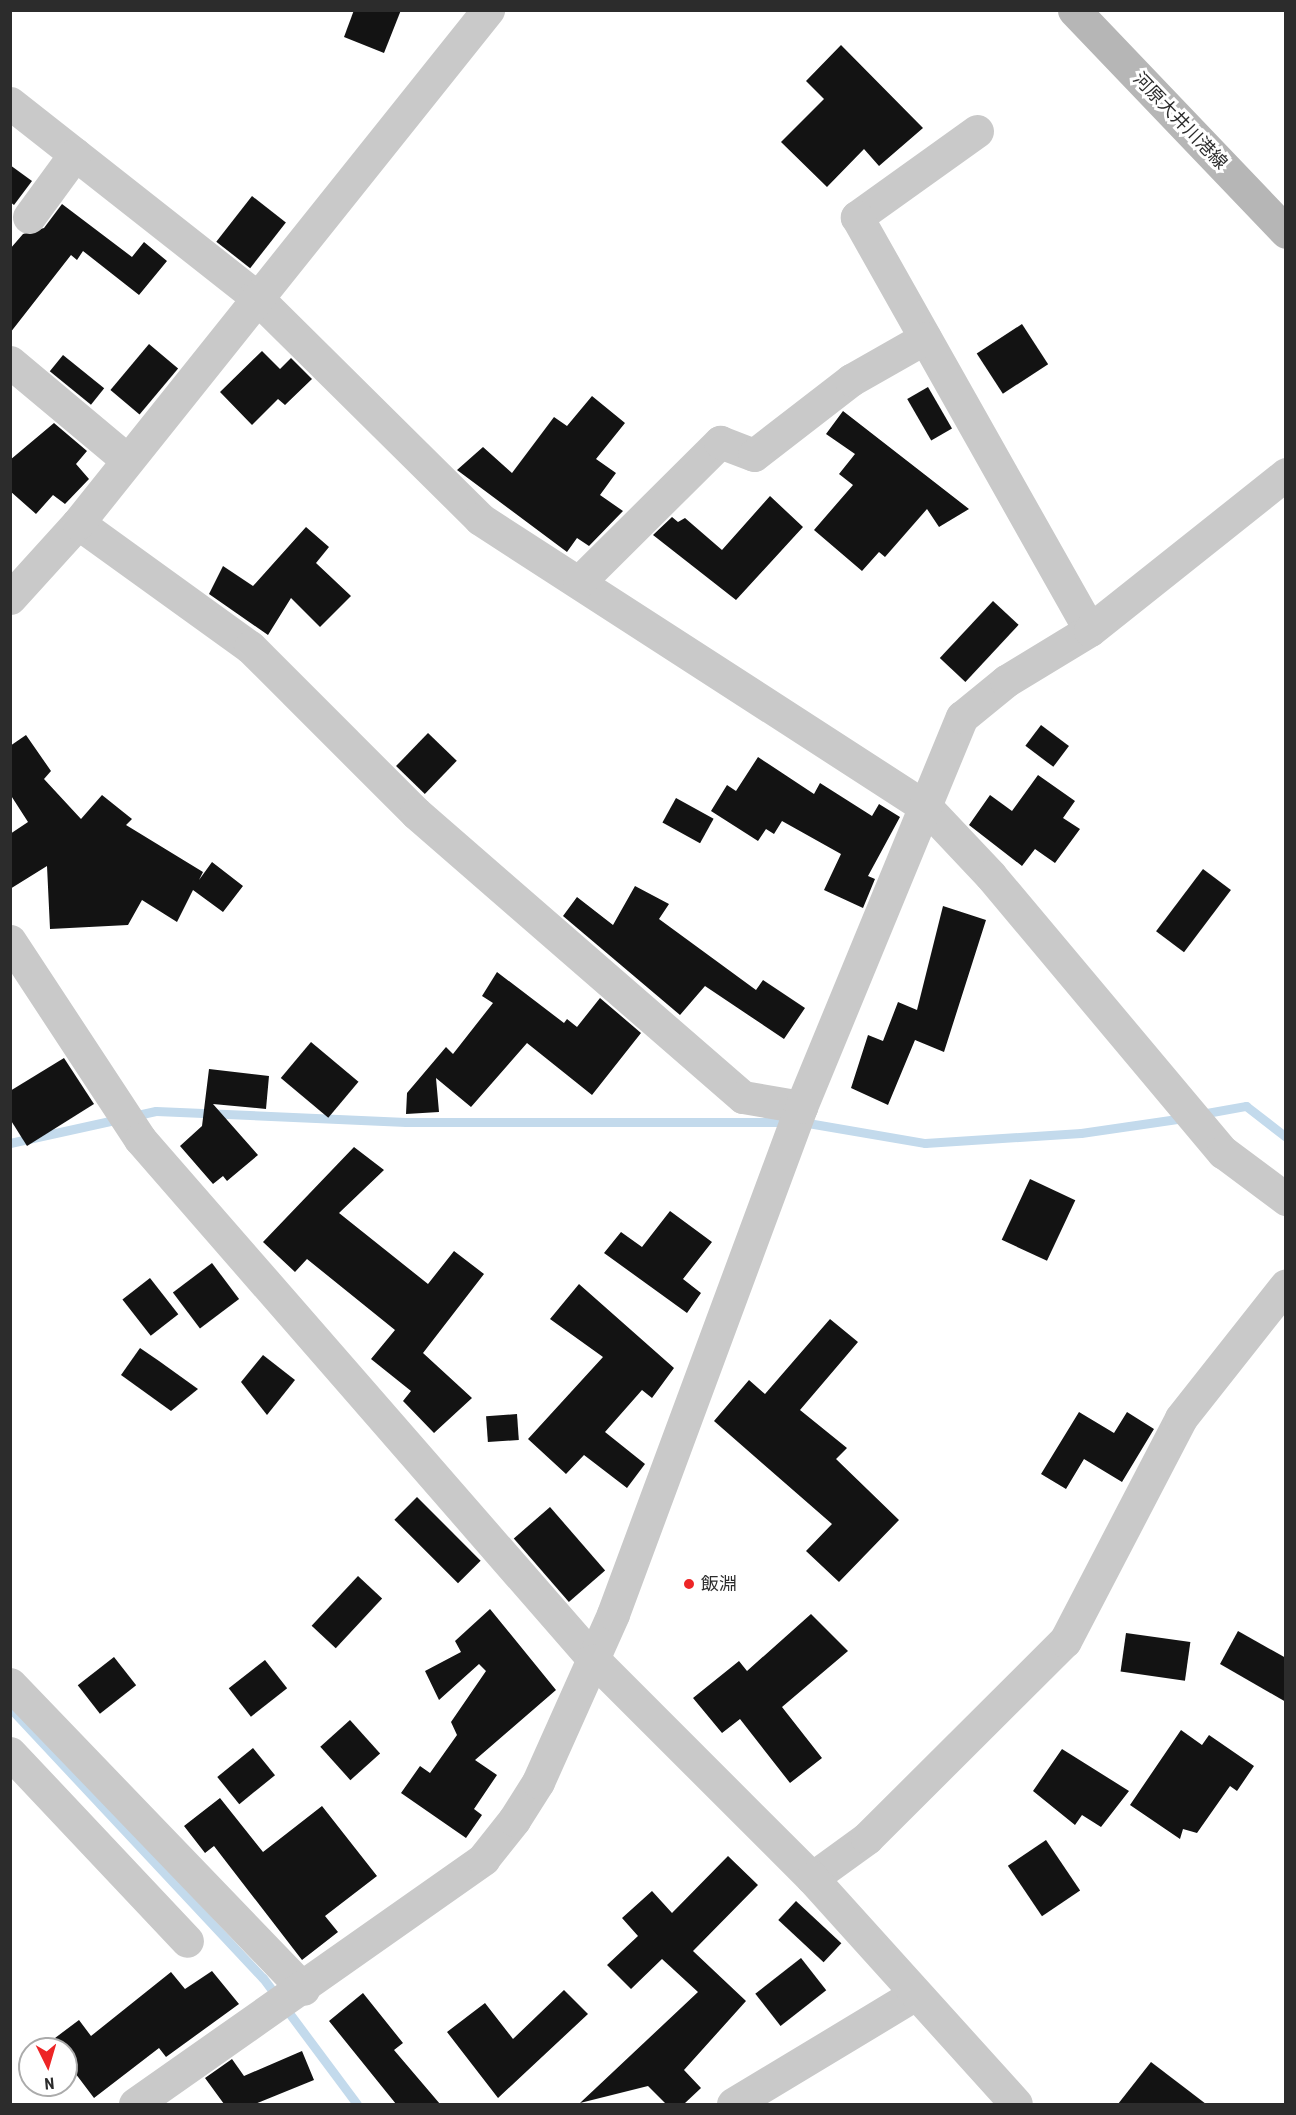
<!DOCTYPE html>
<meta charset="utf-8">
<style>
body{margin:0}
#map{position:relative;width:1296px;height:2115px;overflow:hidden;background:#fff;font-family:"Roboto Condensed","Noto Sans JP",sans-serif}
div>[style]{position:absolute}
.stream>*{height:9px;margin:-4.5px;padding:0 4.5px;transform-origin:4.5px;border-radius:4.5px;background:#c3daec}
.building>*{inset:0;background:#131313;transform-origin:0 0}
.minor>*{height:33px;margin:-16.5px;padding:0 16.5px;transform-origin:16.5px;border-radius:16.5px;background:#c9c9c9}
.tertiary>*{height:33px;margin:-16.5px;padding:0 16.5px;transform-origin:16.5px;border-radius:16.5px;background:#c9c9c9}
.secondary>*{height:33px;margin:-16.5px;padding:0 16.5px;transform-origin:16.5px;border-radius:16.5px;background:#b6b6b6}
.dots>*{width:16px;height:16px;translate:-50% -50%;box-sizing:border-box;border:3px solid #fff;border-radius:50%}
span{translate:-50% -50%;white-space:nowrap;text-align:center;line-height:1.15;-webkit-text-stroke:6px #fff;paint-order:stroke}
.street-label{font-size:18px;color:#2c2c2c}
.poi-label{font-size:18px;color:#2c2c2c}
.left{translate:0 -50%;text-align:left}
.frame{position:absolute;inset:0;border:12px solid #2c2c2c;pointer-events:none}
.north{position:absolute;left:18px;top:2037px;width:60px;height:60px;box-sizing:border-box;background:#fff;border:2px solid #ababab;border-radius:50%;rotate:175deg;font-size:16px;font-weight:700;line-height:24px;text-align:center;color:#2c2c2c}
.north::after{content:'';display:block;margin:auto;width:21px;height:27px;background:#ed2526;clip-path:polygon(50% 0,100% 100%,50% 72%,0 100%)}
</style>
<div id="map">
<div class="stream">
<div style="left:1201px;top:1114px;width:46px;rotate:-10.1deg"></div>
<div style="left:1246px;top:1106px;width:51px;rotate:37.8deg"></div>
<div style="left:802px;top:1122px;width:125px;rotate:9.7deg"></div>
<div style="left:925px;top:1143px;width:156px;rotate:-3.7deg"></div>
<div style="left:1081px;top:1133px;width:104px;rotate:-8.3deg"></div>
<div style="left:10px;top:1143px;width:149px;rotate:-12.4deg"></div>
<div style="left:156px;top:1111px;width:250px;rotate:2.5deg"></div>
<div style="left:406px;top:1122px;width:382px"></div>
<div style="left:10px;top:1708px;width:370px;rotate:46.9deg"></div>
<div style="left:263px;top:1978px;width:157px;rotate:53.3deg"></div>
</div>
<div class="building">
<div style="clip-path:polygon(354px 10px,401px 10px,384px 53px,344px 37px)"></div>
<div style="clip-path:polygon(841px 45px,923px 128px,879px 166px,864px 149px,827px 187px,781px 142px,824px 99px,806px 81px)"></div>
<div style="clip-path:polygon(10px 165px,32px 181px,14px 205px,10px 202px)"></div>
<div style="left:252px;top:196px;width:43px;height:58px;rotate:38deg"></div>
<div style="clip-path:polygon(62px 204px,132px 257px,144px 242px,167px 261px,139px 295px,83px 251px,77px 260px,71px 255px,10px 333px,10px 249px,23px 234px,44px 228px)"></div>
<div style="left:1022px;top:324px;width:48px;height:54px;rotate:57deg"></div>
<div style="left:149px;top:344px;width:38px;height:60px;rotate:40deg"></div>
<div style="clip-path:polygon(262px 351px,280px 369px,291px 358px,312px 379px,285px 405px,278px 399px,252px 425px,220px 392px)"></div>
<div style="left:63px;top:355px;width:53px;height:21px;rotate:39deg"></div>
<div style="left:928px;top:387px;width:48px;height:24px;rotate:60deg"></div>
<div style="clip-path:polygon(592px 396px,625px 423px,596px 459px,616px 473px,600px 495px,623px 511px,589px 546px,577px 538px,567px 552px,457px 470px,483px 447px,512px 473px,554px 417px,567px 426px)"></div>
<div style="clip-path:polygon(843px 411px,969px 509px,939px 527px,927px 509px,885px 557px,879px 552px,862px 571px,814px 530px,853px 485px,839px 474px,855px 454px,826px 434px)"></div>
<div style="clip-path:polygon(54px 423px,87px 451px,76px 464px,89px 479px,65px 504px,53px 495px,36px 514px,10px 491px,10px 460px)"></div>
<div style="clip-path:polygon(770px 496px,803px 527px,736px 600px,653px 535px,672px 517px,678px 522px,685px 518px,722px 550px)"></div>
<div style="clip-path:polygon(306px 527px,329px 547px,316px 563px,351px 596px,320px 627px,291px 598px,268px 635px,209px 594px,223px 566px,253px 586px)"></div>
<div style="left:993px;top:601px;width:35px;height:78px;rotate:43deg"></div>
<div style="left:1041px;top:725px;width:35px;height:26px;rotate:37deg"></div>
<div style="left:428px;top:733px;width:40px;height:46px;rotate:44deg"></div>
<div style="clip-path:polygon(26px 735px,51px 771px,44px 779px,81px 819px,102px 795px,132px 819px,126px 825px,203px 872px,199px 880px,212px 862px,243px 886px,223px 912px,193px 890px,177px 922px,142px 900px,128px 925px,50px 929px,47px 866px,10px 889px,10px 834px,28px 822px,10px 794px,10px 746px)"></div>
<div style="clip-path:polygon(758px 757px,814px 794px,820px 783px,872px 816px,879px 804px,900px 817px,868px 876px,875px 879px,863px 908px,824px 890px,841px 854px,782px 821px,774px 834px,766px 829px,758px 841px,711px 811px,727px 785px,736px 791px)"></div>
<div style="clip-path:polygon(1038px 775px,1075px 801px,1063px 818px,1080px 829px,1055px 863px,1035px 849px,1022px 866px,969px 825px,990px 795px,1012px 811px)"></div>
<div style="left:676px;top:798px;width:43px;height:28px;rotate:29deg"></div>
<div style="left:1203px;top:869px;width:35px;height:78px;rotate:37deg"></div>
<div style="clip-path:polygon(635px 886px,669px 904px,659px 919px,756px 990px,763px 980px,805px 1008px,784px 1039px,705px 986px,680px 1015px,563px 916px,577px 897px,613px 925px)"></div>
<div style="clip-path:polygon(943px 906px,986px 920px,944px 1052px,915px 1040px,888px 1105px,851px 1088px,868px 1035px,883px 1041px,898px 1002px,917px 1010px)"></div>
<div style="clip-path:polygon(497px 972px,564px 1023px,567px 1019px,577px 1027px,600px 998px,641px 1033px,592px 1095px,527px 1043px,471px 1107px,436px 1078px,439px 1112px,406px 1114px,407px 1093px,446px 1047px,453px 1054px,493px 1003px,482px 996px)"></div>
<div style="left:311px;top:1042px;width:62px;height:47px;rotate:40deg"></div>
<div style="clip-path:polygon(64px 1058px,94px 1104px,27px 1146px,10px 1119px,10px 1091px)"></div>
<div style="clip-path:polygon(209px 1069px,269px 1076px,266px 1109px,213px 1104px,258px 1155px,227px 1181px,223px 1176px,213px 1184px,180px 1146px,202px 1126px)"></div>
<div style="clip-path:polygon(354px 1147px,384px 1170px,339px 1213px,428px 1284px,454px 1251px,484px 1274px,423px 1353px,472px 1398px,434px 1433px,403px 1401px,411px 1391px,371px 1359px,395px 1330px,307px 1259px,295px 1272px,263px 1242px)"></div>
<div style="left:1030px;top:1179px;width:50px;height:67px;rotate:25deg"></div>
<div style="clip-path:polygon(670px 1211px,712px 1242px,683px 1279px,701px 1293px,687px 1313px,604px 1253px,621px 1232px,642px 1247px)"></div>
<div style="left:212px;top:1263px;width:45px;height:49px;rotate:53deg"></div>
<div style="left:150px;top:1278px;width:46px;height:35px;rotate:52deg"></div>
<div style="clip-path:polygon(579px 1284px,674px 1368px,652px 1398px,642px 1390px,605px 1432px,645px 1464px,627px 1488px,584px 1455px,566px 1474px,528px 1439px,603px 1357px,550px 1319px)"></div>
<div style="clip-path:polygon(830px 1319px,858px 1342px,800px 1410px,847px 1448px,836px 1459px,899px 1520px,839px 1582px,806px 1551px,832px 1524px,714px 1421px,749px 1380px,765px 1394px)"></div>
<div style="clip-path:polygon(140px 1348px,159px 1361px,198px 1389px,171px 1411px,121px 1375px)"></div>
<div style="clip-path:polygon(263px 1355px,295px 1380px,267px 1415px,241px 1382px)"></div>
<div style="clip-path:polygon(1079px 1412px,1114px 1433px,1127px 1412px,1154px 1429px,1122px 1482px,1084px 1459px,1066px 1489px,1041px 1474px)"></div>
<div style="left:517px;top:1414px;width:26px;height:31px;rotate:86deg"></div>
<div style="left:417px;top:1497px;width:90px;height:32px;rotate:45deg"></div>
<div style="left:550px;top:1507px;width:84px;height:48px;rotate:49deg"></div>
<div style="left:358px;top:1576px;width:33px;height:68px;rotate:43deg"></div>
<div style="clip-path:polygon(490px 1609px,556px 1690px,475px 1760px,497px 1775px,474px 1809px,482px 1815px,466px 1838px,401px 1793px,420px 1766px,430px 1773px,457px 1735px,451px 1722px,486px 1671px,479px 1664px,439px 1700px,425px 1671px,461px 1652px,455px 1641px)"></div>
<div style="clip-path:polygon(811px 1614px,848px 1651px,782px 1707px,822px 1758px,790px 1783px,740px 1719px,722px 1733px,693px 1698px,739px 1661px,747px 1671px)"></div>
<div style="clip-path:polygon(1238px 1631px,1286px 1658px,1286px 1702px,1220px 1664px)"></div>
<div style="left:1126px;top:1633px;width:65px;height:39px;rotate:8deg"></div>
<div style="left:114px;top:1657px;width:36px;height:46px;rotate:52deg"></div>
<div style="left:265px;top:1660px;width:36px;height:46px;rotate:52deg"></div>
<div style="left:350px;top:1720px;width:45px;height:40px;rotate:48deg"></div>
<div style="clip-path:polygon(1181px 1730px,1202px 1745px,1209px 1735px,1254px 1766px,1237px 1791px,1230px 1786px,1197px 1833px,1183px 1829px,1180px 1839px,1130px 1805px)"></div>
<div style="left:253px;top:1748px;width:35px;height:46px;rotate:51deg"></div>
<div style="clip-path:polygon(1062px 1749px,1129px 1791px,1101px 1827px,1082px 1815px,1075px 1825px,1033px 1791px)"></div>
<div style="clip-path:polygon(220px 1798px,263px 1852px,322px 1806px,377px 1876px,325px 1916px,338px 1932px,302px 1960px,214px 1846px,205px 1853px,184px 1826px)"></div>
<div style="left:1046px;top:1840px;width:61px;height:46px;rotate:56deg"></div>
<div style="clip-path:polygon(728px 1856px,758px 1885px,693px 1951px,746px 2001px,684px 2070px,701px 2088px,684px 2104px,666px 2104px,648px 2086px,580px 2103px,698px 1992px,662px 1959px,631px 1989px,607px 1965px,638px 1936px,622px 1918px,652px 1891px,672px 1913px)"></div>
<div style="left:796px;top:1901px;width:62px;height:26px;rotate:43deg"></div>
<div style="left:801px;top:1958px;width:41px;height:58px;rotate:52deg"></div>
<div style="clip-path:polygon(212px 1971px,239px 2004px,166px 2057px,159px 2048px,94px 2098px,66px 2061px,66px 2049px,57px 2049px,51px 2041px,79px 2020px,91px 2036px,171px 1972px,185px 1989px)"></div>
<div style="clip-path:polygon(564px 1990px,588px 2014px,498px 2098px,447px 2032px,485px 2003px,513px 2039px)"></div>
<div style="clip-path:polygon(363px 1993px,403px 2043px,394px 2050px,440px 2104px,396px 2104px,329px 2021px)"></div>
<div style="clip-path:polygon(302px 2051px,314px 2080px,255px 2104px,224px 2104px,205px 2078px,232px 2059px,244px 2076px)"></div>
<div style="clip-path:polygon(1151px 2062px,1206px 2104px,1118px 2104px)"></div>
</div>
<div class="minor">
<div style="left:10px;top:103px;width:312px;rotate:38.2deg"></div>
<div style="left:255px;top:296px;width:317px;rotate:44.7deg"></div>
<div style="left:480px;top:519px;width:532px;rotate:32.88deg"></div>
<div style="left:927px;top:808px;width:93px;rotate:46.7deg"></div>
<div style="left:991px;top:876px;width:361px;rotate:50deg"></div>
<div style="left:1223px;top:1152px;width:79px;rotate:36.7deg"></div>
<div style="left:977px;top:131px;width:148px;rotate:144.4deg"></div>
<div style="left:857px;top:217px;width:474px;rotate:60.6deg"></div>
<div style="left:29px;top:217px;width:78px;rotate:-53.9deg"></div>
<div style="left:10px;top:362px;width:153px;rotate:39.9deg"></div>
<div style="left:78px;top:523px;width:212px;rotate:35.8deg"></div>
<div style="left:250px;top:647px;width:235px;rotate:45deg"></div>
<div style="left:416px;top:813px;width:433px;rotate:41deg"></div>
<div style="left:743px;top:1097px;width:59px;rotate:9.8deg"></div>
<div style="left:579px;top:582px;width:199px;rotate:-44.8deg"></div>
<div style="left:720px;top:442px;width:36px;rotate:21deg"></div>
<div style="left:754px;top:455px;width:123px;rotate:-37.7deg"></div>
<div style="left:851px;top:380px;width:85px;rotate:-29.6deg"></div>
<div style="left:10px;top:598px;width:101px;rotate:-47.8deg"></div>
<div style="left:78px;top:523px;width:657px;rotate:-51.37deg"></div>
<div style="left:10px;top:941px;width:237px;rotate:56.7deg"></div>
<div style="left:140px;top:1139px;width:691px;rotate:48.93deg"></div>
<div style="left:10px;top:1684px;width:423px;rotate:46.1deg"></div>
<div style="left:10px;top:1753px;width:258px;rotate:46.7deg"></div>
<div style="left:812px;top:1878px;width:68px;rotate:-36deg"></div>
<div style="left:867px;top:1838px;width:279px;rotate:-44.9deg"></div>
<div style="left:1065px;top:1641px;width:251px;rotate:-62.5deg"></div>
<div style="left:1181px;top:1418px;width:169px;rotate:-51.7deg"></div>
<div style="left:135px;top:2104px;width:426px;rotate:-35.1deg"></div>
<div style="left:483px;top:1859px;width:50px;rotate:-51.5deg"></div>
<div style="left:514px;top:1820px;width:45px;rotate:-57.7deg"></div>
<div style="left:538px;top:1782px;width:184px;rotate:-65.9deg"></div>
<div style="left:613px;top:1614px;width:541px;rotate:-69.65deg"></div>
<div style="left:801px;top:1107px;width:422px;rotate:-67.6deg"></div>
<div style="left:962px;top:717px;width:57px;rotate:-39.3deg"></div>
<div style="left:1006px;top:681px;width:98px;rotate:-31.3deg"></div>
<div style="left:1090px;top:630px;width:251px;rotate:-38.5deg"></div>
<div style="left:733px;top:2104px;width:213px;rotate:-31.1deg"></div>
</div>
<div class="tertiary">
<div style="left:594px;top:1660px;width:308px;rotate:45deg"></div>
<div style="left:812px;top:1878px;width:304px;rotate:47.9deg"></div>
</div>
<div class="secondary">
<div style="left:1074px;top:10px;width:307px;rotate:46.3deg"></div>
</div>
<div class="dots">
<div style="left:689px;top:1584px;background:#ed2526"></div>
</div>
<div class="street-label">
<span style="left:1180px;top:121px;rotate:46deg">河原大井川港線</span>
</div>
<div class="poi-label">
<span class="left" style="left:701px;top:1584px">飯淵</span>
</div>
<div class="frame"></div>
<div class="north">N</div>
</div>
